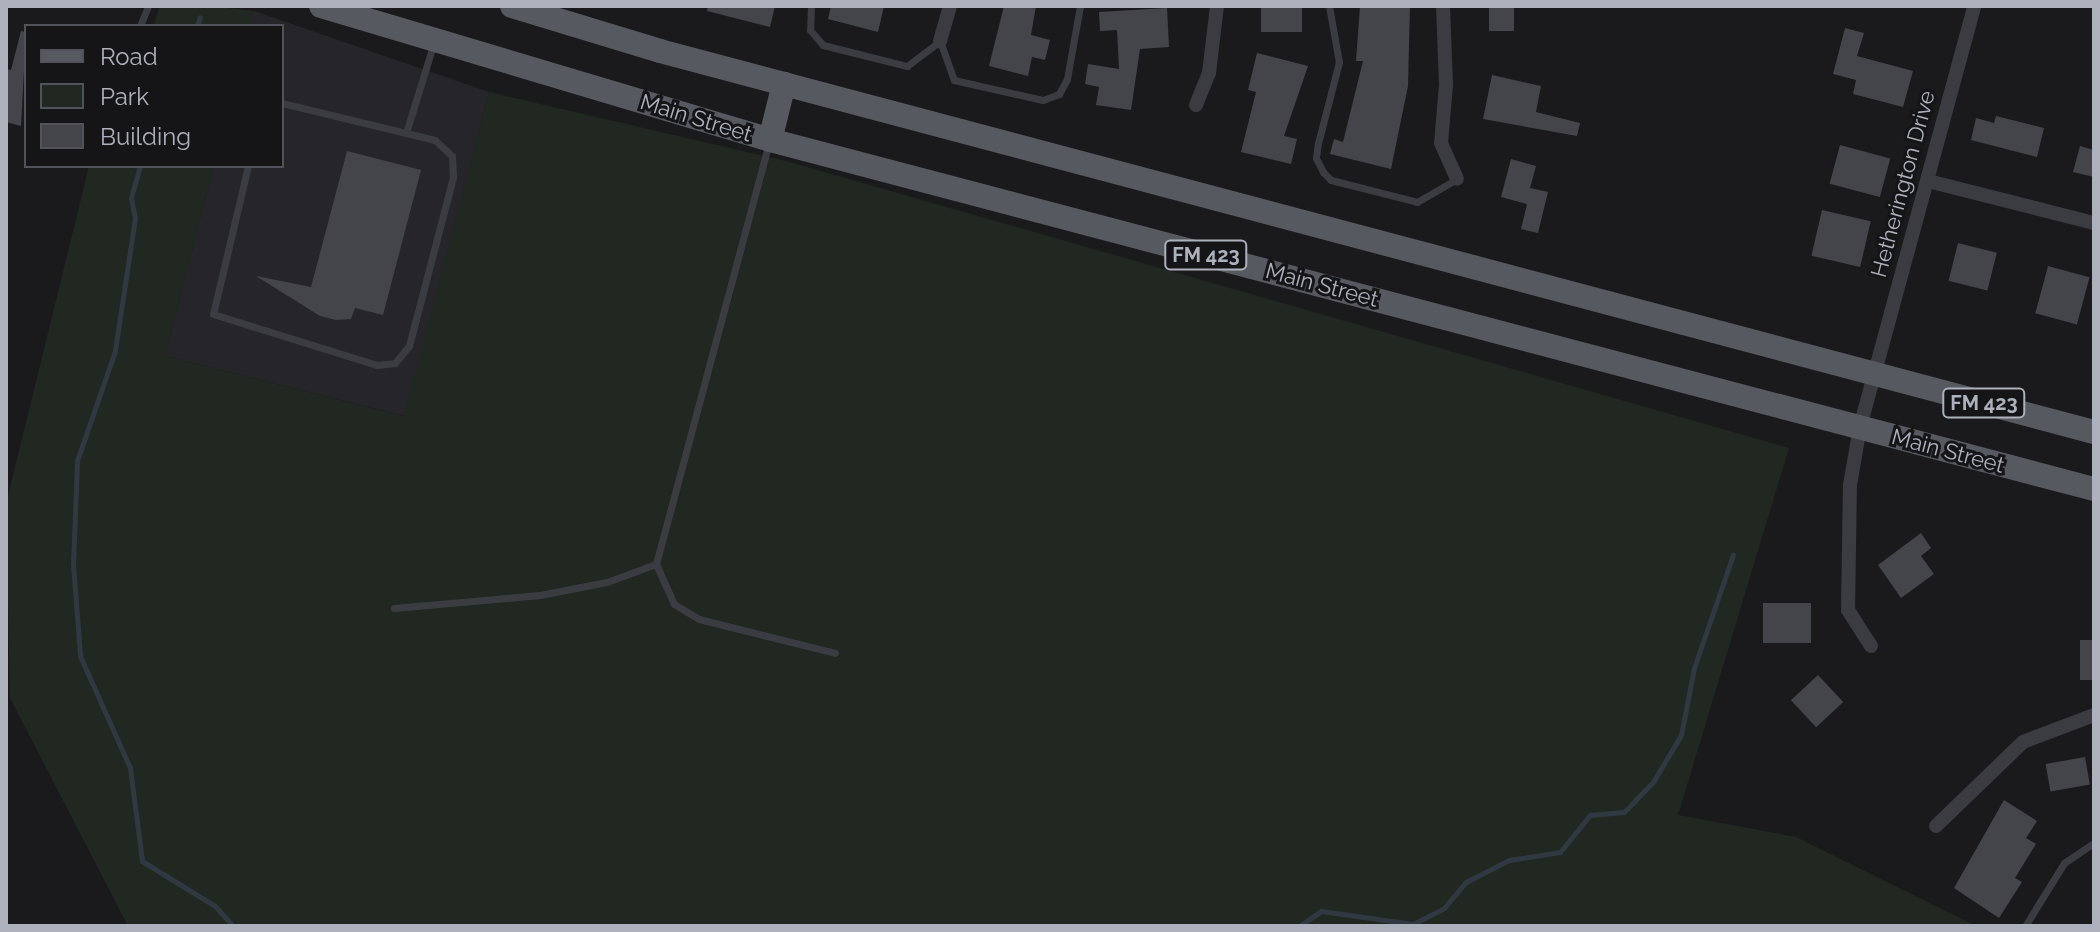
<!DOCTYPE html>
<style>
body{margin:0}
#map{position:relative;width:2100px;height:932px;overflow:hidden;background:#1a1a1d;font-family:Raleway,sans-serif}
div>[style]{position:absolute}
.built>*{inset:0;background:#26262a}
.green>*{inset:0;background:#202821}
.stream>*{height:5px;margin:-2.5px;padding:0 2.5px;transform-origin:2.5px;border-radius:2.5px;background:#303941}
.building>*{inset:0;background:#44454a;transform-origin:0 0}
.service>*{height:7px;margin:-3.5px;padding:0 3.5px;transform-origin:3.5px;border-radius:3.5px;background:#3b3c42}
.minor>*{height:14px;margin:-7px;padding:0 7px;transform-origin:7px;border-radius:7px;background:#3b3c42}
.primary>*{height:24px;margin:-12px;padding:0 12px;transform-origin:12px;border-radius:12px;background:#575961}
span{translate:-50% -50%;white-space:nowrap;text-align:center;line-height:1.15;-webkit-text-stroke:6px #151518;paint-order:stroke}
.shield-label span{padding:2px 6px;background:#151518;border:2px solid;border-radius:6px;-webkit-text-stroke-width:0}
.shield-label{font-size:20px;color:#adb1bc;font-weight:700}
.street-label{font-size:22px;color:#adb1bc}
.frame{position:absolute;inset:0;border:8px solid #adb1bc;pointer-events:none}
.legend{position:absolute;left:24px;top:24px;width:260px;height:144px;box-sizing:border-box;background:#151518;border:2px solid #52535a;margin:0;padding:10px 14px;list-style:none;font-size:24px;color:#adb1bc}
.legend li{display:flex;align-items:center;gap:16px;height:40px}
.legend b{width:40px;border:2px solid #52535a}
</style>
<div id="map">
<div class="built">
<div style="clip-path:polygon(254px 11px,489px 92px,405px 416px,165px 356px,214px 166px,282px 166px,282px 26px,250px 26px)"></div>
</div>
<div class="green">
<div style="clip-path:polygon(160px 6px,209px 6px,254px 11px,250px 26px,153px 26px)"></div>
<div style="clip-path:polygon(489px 92px,786px 161px,1789px 448px,1678px 815px,1796px 837px,1976px 926px,128px 926px,10px 698px,6px 504px,89px 166px,214px 166px,165px 356px,404px 416px)"></div>
</div>
<div class="stream">
<div style="left:197px;top:26px;width:9px;rotate:-72deg"></div>
<div style="left:140px;top:166px;width:33px;rotate:106deg"></div>
<div style="left:131px;top:198px;width:20px;rotate:79deg"></div>
<div style="left:135px;top:218px;width:134px;rotate:98.6deg"></div>
<div style="left:115px;top:351px;width:116px;rotate:109.1deg"></div>
<div style="left:77px;top:461px;width:103px;rotate:92.2deg"></div>
<div style="left:73px;top:564px;width:92px;rotate:85.6deg"></div>
<div style="left:80px;top:656px;width:123px;rotate:65.9deg"></div>
<div style="left:130px;top:768px;width:94px;rotate:82.6deg"></div>
<div style="left:142px;top:861px;width:86px;rotate:31.7deg"></div>
<div style="left:215px;top:906px;width:27px;rotate:48deg"></div>
<div style="left:1299px;top:926px;width:27px;rotate:-34deg"></div>
<div style="left:1321px;top:911px;width:93px;rotate:8deg"></div>
<div style="left:1413px;top:924px;width:35px;rotate:-27deg"></div>
<div style="left:1444px;top:908px;width:34px;rotate:-50deg"></div>
<div style="left:1466px;top:882px;width:48px;rotate:-27.1deg"></div>
<div style="left:1509px;top:860px;width:52px;rotate:-8.9deg"></div>
<div style="left:1560px;top:852px;width:48px;rotate:-51deg"></div>
<div style="left:1590px;top:815px;width:34px;rotate:-5deg"></div>
<div style="left:1624px;top:812px;width:42px;rotate:-46deg"></div>
<div style="left:1653px;top:782px;width:55px;rotate:-59.2deg"></div>
<div style="left:1681px;top:735px;width:68px;rotate:-79deg"></div>
<div style="left:1694px;top:668px;width:120px;rotate:-71deg"></div>
</div>
<div class="building">
<div style="clip-path:polygon(708px 6px,775px 6px,770px 27px,707px 11px)"></div>
<div style="clip-path:polygon(831px 6px,884px 6px,878px 32px,828px 19px)"></div>
<div style="clip-path:polygon(1004px 6px,1036px 6px,1031px 35px,1050px 40px,1045px 60px,1032px 57px,1028px 76px,989px 66px)"></div>
<div style="left:1261px;top:6px;width:41px;height:26px"></div>
<div style="clip-path:polygon(1360px 6px,1410px 6px,1408px 86px,1391px 169px,1330px 154px,1334px 139px,1343px 142px,1363px 61px,1356px 61px)"></div>
<div style="left:1489px;top:6px;width:25px;height:25px"></div>
<div style="clip-path:polygon(1167px 8px,1169px 47px,1140px 49px,1131px 110px,1096px 105px,1099px 87px,1085px 84px,1088px 64px,1119px 69px,1117px 30px,1100px 31px,1099px 12px)"></div>
<div style="clip-path:polygon(1845px 28px,1864px 33px,1857px 56px,1913px 71px,1903px 107px,1853px 94px,1856px 80px,1833px 74px)"></div>
<div style="clip-path:polygon(21px 31px,26px 32px,21px 126px,6px 122px,6px 69px,11px 70px)"></div>
<div style="clip-path:polygon(1257px 53px,1308px 66px,1284px 136px,1297px 139px,1291px 164px,1241px 152px,1256px 92px,1248px 90px)"></div>
<div style="clip-path:polygon(1492px 75px,1541px 86px,1536px 112px,1580px 123px,1577px 136px,1483px 119px)"></div>
<div style="clip-path:polygon(1996px 116px,2044px 128px,2037px 157px,1971px 140px,1976px 118px,1994px 123px)"></div>
<div style="left:1840px;top:145px;width:52px;height:40px;rotate:15deg"></div>
<div style="clip-path:polygon(2080px 146px,2094px 150px,2094px 177px,2073px 172px)"></div>
<div style="clip-path:polygon(347px 151px,421px 170px,383px 315px,355px 308px,351px 319px,336px 320px,320px 316px,256px 276px,311px 287px)"></div>
<div style="clip-path:polygon(1511px 159px,1536px 166px,1530px 188px,1548px 192px,1538px 233px,1521px 229px,1527px 204px,1501px 197px)"></div>
<div style="left:1822px;top:210px;width:50px;height:47px;rotate:13deg"></div>
<div style="left:1958px;top:243px;width:40px;height:39px;rotate:14deg"></div>
<div style="left:2048px;top:266px;width:43px;height:49px;rotate:15deg"></div>
<div style="clip-path:polygon(1921px 533px,1931px 548px,1921px 556px,1934px 574px,1901px 598px,1878px 565px)"></div>
<div style="left:1763px;top:603px;width:48px;height:40px"></div>
<div style="left:2094px;top:640px;width:40px;height:14px;rotate:90deg"></div>
<div style="left:1818px;top:675px;width:37px;height:37px;rotate:47deg"></div>
<div style="left:2085px;top:757px;width:28px;height:40px;rotate:80deg"></div>
<div style="clip-path:polygon(2004px 800px,2037px 821px,2026px 838px,2036px 844px,2015px 878px,2022px 882px,1999px 918px,1954px 888px)"></div>
</div>
<div class="service">
<div style="left:811px;top:6px;width:24px;rotate:92deg"></div>
<div style="left:810px;top:30px;width:20px;rotate:49deg"></div>
<div style="left:823px;top:45px;width:87px;rotate:14deg"></div>
<div style="left:907px;top:66px;width:41px;rotate:-37.1deg"></div>
<div style="left:940px;top:41px;width:41px;rotate:70.3deg"></div>
<div style="left:954px;top:80px;width:91px;rotate:12.7deg"></div>
<div style="left:1043px;top:100px;width:17px;rotate:-21deg"></div>
<div style="left:1059px;top:94px;width:17px;rotate:-62deg"></div>
<div style="left:1067px;top:79px;width:74px;rotate:-79.9deg"></div>
<div style="left:1329px;top:6px;width:57px;rotate:79.9deg"></div>
<div style="left:1339px;top:62px;width:84px;rotate:104.5deg"></div>
<div style="left:1318px;top:143px;width:15px;rotate:98deg"></div>
<div style="left:1316px;top:158px;width:16px;rotate:63deg"></div>
<div style="left:1323px;top:172px;width:11px;rotate:45deg"></div>
<div style="left:1331px;top:180px;width:89px;rotate:14.3deg"></div>
<div style="left:1417px;top:202px;width:46px;rotate:-29.9deg"></div>
<div style="left:140px;top:26px;width:22px;rotate:-68deg"></div>
<div style="left:406px;top:133px;width:95px;rotate:-72.9deg"></div>
<div style="left:248px;top:166px;width:152px;rotate:103.3deg"></div>
<div style="left:213px;top:314px;width:172px;rotate:17.3deg"></div>
<div style="left:377px;top:365px;width:18px;rotate:-6deg"></div>
<div style="left:395px;top:363px;width:22px;rotate:-51deg"></div>
<div style="left:409px;top:346px;width:175px;rotate:-75.4deg"></div>
<div style="left:453px;top:177px;width:21px;rotate:-93deg"></div>
<div style="left:452px;top:156px;width:23px;rotate:-137deg"></div>
<div style="left:435px;top:140px;width:157px;rotate:-166.4deg"></div>
<div style="left:656px;top:564px;width:44px;rotate:65.8deg"></div>
<div style="left:674px;top:604px;width:29px;rotate:31deg"></div>
<div style="left:699px;top:619px;width:140px;rotate:14deg"></div>
<div style="left:394px;top:608px;width:147px;rotate:-5.1deg"></div>
<div style="left:540px;top:595px;width:68px;rotate:-11deg"></div>
<div style="left:607px;top:582px;width:52px;rotate:-20.2deg"></div>
<div style="left:656px;top:564px;width:433px;rotate:-75deg"></div>
<div style="left:2025px;top:926px;width:74px;rotate:-58.2deg"></div>
<div style="left:2064px;top:863px;width:36px;rotate:-34deg"></div>
</div>
<div class="minor">
<div style="left:1443px;top:6px;width:79px;rotate:87.8deg"></div>
<div style="left:1446px;top:85px;width:58px;rotate:94.9deg"></div>
<div style="left:1441px;top:143px;width:39px;rotate:66deg"></div>
<div style="left:940px;top:41px;width:36px;rotate:-74deg"></div>
<div style="left:1196px;top:105px;width:35px;rotate:-68deg"></div>
<div style="left:1209px;top:73px;width:67px;rotate:-83.2deg"></div>
<div style="left:1928px;top:181px;width:171px;rotate:14.2deg"></div>
<div style="left:1871px;top:646px;width:43px;rotate:-122.6deg"></div>
<div style="left:1848px;top:610px;width:125px;rotate:-89.1deg"></div>
<div style="left:1850px;top:485px;width:59px;rotate:-80.2deg"></div>
<div style="left:1860px;top:427px;width:436px;rotate:-74.8deg"></div>
<div style="left:1936px;top:826px;width:121px;rotate:-44deg"></div>
<div style="left:2023px;top:742px;width:76px;rotate:-20.8deg"></div>
</div>
<div class="primary">
<div style="left:321px;top:6px;width:469px;rotate:16.6deg"></div>
<div style="left:770px;top:140px;width:1369px;rotate:14.77deg"></div>
<div style="left:512px;top:6px;width:155px;rotate:16.9deg"></div>
<div style="left:660px;top:51px;width:1484px;rotate:14.88deg"></div>
<div style="left:770px;top:140px;width:58px;rotate:-76deg"></div>
</div>
<div class="shield-label">
<span style="left:1206px;top:255px">FM 423</span>
<span style="left:1984px;top:403px">FM 423</span>
</div>
<div class="street-label">
<span style="left:696px;top:118px;rotate:17deg">Main Street</span>
<span style="left:1903px;top:184px;rotate:-75deg">Hetherington Drive</span>
<span style="left:1322px;top:285px;rotate:15deg">Main Street</span>
<span style="left:1948px;top:451px;rotate:15deg">Main Street</span>
</div>
<div class="frame"></div>
<ul class="legend">
<li><b style="height:10px;background:#575961"></b>Road</li>
<li><b style="height:22px;background:#202821"></b>Park</li>
<li><b style="height:22px;background:#44454a"></b>Building</li>
</ul>
</div>
